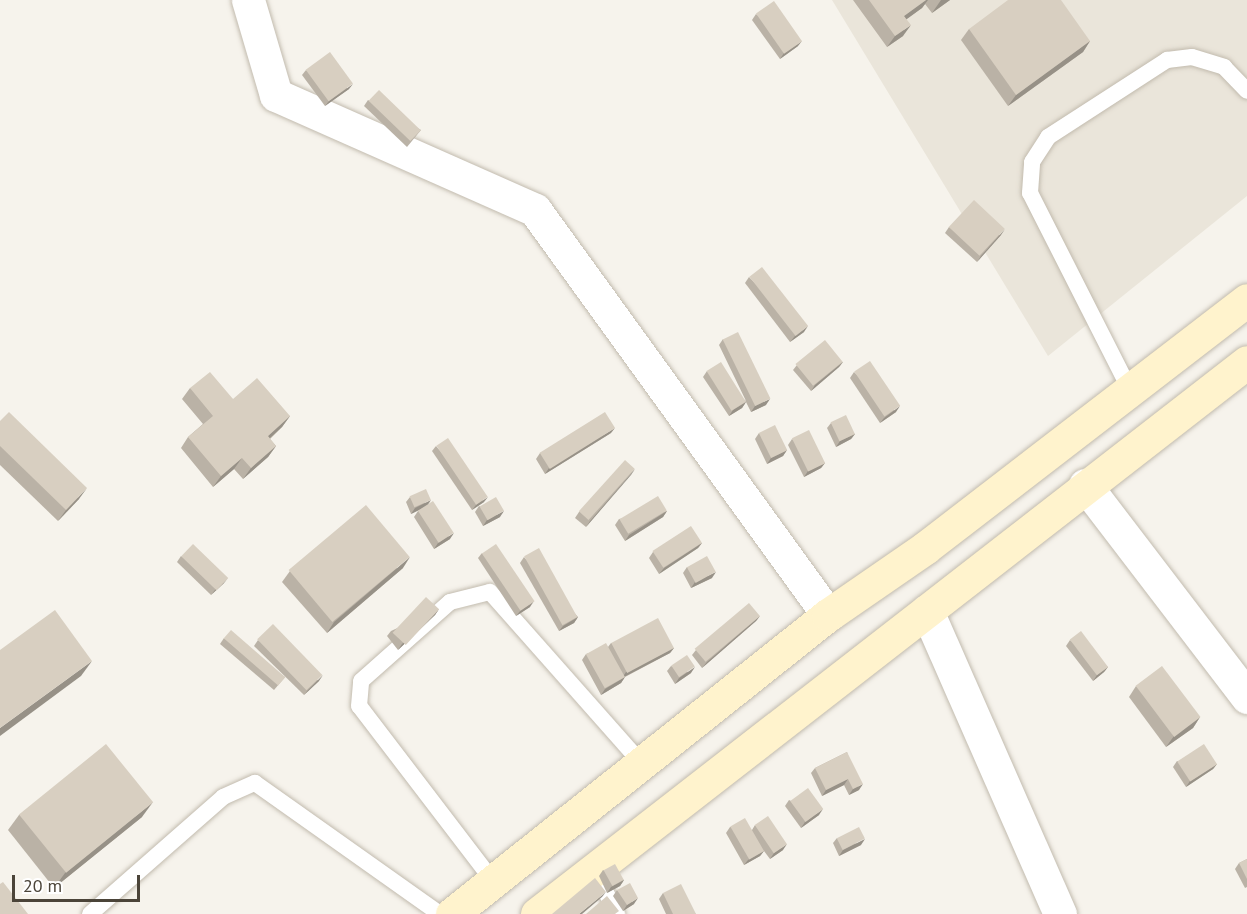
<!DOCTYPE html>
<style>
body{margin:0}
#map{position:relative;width:1247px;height:914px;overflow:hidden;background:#f6f3ec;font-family:"PT Sans",sans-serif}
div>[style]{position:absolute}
.residential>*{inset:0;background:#eae5da}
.roads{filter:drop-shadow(0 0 2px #c2bbae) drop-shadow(0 0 2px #c2bbae)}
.service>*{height:16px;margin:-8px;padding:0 8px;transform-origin:8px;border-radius:8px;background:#fff}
.minor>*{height:33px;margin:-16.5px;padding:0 16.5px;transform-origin:16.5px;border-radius:16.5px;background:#fff}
.secondary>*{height:33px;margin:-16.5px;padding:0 16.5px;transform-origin:16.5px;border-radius:16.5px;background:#fff3cd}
.wall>*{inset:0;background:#bab2a6}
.shaded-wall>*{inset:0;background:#979187}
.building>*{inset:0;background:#d8cfc1;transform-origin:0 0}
span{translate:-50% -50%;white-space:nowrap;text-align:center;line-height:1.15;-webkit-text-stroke:4.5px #fff;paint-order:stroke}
.scale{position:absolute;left:12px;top:875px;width:128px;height:27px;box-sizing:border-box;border:3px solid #4b4439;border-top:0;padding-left:8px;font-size:18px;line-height:21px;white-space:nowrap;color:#4b4439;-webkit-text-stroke:4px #fff;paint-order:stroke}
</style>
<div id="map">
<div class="residential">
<div style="clip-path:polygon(832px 0,1247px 0,1247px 196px,1048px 356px)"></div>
</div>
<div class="roads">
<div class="service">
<div style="left:1130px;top:390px;width:221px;rotate:-116.9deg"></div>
<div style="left:1030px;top:193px;width:31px;rotate:-86deg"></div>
<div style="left:1032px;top:162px;width:30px;rotate:-57deg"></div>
<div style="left:1048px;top:137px;width:142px;rotate:-32.9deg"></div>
<div style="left:1167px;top:60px;width:25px;rotate:-7deg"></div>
<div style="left:1192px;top:57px;width:34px;rotate:17deg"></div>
<div style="left:1224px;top:67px;width:33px;rotate:46deg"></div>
<div style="left:594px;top:869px;width:51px;rotate:62.9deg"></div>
<div style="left:493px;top:881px;width:220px;rotate:-127.4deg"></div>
<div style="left:359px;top:706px;width:25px;rotate:-85deg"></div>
<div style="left:361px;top:681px;width:119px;rotate:-41.6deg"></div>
<div style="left:450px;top:602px;width:41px;rotate:-14deg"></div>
<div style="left:490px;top:592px;width:232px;rotate:48.5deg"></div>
<div style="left:90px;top:914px;width:177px;rotate:-41.3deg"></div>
<div style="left:223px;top:797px;width:35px;rotate:-24deg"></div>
<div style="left:255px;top:783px;width:227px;rotate:35.3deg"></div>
</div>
<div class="minor">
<div style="left:248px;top:0;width:99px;rotate:73.6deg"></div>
<div style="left:276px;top:95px;width:283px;rotate:23.9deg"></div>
<div style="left:535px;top:210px;width:500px;rotate:54.1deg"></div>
<div style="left:1085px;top:485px;width:267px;rotate:52.6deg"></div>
<div style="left:927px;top:611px;width:331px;rotate:66.3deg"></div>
</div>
<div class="secondary">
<div style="left:452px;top:914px;width:480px;rotate:-38.5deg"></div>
<div style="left:828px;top:615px;width:118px;rotate:-34.6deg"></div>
<div style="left:925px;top:548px;width:406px;rotate:-37.6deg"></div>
<div style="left:537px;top:914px;width:899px;rotate:-37.86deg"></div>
</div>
</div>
<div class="wall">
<div style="clip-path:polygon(853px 0,950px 0,932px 13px,925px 4px,922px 8px,906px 19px,903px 36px,887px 47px)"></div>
<div style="clip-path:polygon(756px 14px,798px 46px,780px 59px,752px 20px)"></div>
<div style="clip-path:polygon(969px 29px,1090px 41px,1083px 52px,1008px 106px,961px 40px)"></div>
<div style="clip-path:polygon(306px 70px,349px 89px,325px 106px,302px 75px)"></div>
<div style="clip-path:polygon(368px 100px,421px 130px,407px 147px,364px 106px)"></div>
<div style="clip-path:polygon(949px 227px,1001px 235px,977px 262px,945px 233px)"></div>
<div style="clip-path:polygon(749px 277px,804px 332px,790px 342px,745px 283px)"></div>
<div style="clip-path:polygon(723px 339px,766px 405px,751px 412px,746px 402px,742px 408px,729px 416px,703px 377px,707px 371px,746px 401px,719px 345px)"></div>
<div style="clip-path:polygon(843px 362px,839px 367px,811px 391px,793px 370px,797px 365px)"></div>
<div style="clip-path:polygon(854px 372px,896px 412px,880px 423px,850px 378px)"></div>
<div style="clip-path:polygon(190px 388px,233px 399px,290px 416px,282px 427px,270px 439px,276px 446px,268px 457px,243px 479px,234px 469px,213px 487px,181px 448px,188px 437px,203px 424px,182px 399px)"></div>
<div style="clip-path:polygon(0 421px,79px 499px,58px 521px,0 465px)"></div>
<div style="clip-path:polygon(831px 423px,855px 434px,851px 439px,836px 447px,827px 428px)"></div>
<div style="clip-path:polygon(611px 433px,545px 474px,536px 459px,540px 453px)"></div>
<div style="clip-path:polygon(759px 433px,787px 450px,783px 456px,767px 464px,755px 439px)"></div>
<div style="clip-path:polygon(792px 439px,825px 463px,821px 468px,804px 477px,788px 445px)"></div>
<div style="clip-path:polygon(436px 446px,484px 502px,472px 510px,432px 451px)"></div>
<div style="clip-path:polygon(635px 469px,586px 527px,575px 518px,579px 512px)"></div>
<div style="clip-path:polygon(410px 497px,429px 504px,450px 539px,434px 549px,414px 517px,418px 511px,421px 509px,411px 514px,406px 502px)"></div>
<div style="clip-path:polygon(479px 506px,500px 517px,483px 526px,475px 512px)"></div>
<div style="clip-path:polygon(667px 511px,663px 517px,625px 541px,615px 525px,619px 519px)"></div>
<div style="clip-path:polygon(702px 543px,698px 548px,659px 574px,649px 558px,653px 552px)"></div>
<div style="clip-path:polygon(482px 553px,530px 607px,516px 616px,478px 558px)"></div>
<div style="clip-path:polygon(181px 556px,224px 583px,211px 595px,177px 562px)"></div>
<div style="clip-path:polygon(524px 557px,578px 617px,574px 623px,559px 631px,520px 563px)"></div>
<div style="clip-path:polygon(687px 567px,712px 578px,691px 588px,683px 573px)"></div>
<div style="clip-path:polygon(403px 568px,327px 633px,282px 582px,290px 571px)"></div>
<div style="clip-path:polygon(439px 609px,435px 615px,398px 650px,387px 636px,391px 631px)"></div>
<div style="clip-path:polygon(760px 616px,756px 621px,702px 668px,692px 655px,696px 650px)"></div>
<div style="clip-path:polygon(224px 638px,285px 677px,274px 690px,220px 644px)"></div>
<div style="clip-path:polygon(258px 640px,319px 681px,304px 695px,254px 646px)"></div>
<div style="clip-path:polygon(1070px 640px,1108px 667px,1104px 672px,1093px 681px,1066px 646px)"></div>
<div style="clip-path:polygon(611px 643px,674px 648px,670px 653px,625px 677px,621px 683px,601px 695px,582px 660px,586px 654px,608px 647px)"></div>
<div style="clip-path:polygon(671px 666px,691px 673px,675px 684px,667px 671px)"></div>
<div style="clip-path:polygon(1136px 686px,1200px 717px,1193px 728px,1166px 747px,1129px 697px)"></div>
<div style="clip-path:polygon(847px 752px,859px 790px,849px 795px,844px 785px,822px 796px,811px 773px,815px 768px)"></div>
<div style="clip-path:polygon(1177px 761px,1217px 764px,1213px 769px,1186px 787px,1173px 767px)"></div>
<div style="clip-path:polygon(789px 800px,819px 815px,801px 828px,785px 806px)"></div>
<div style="clip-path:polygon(19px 815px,142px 817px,54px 888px,8px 830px)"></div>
<div style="clip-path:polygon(755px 825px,783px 850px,770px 859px,764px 851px,760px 856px,744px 865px,726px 833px,730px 827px,752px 830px)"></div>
<div style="clip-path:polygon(837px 838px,861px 845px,839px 856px,833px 843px)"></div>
<div style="clip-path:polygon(1247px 859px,1247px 887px,1245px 888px,1235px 869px,1239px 863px)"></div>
<div style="clip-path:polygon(603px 870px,624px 880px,620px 886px,607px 893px,599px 876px)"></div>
<div style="clip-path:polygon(617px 890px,634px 904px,623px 911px,613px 896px)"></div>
<div style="clip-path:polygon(663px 893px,696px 914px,666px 914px,659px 899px)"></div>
</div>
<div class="shaded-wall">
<div style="clip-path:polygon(926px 0,928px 0,922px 8px,896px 27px,904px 16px)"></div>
<div style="clip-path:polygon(941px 0,950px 0,932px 13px)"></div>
<div style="clip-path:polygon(911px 25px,903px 36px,887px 47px,895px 36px)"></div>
<div style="clip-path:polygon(802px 41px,798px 46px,780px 59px,784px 53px)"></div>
<div style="clip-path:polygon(1090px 41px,1083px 52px,1008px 106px,1016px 95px)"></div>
<div style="clip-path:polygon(353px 84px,349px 89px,325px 106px,329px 101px)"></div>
<div style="clip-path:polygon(1005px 229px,1001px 235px,977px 262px,981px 256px)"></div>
<div style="clip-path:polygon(808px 326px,804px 332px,790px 342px,795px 336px)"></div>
<div style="clip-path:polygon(843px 362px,839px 367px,811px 391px,815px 385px)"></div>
<div style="clip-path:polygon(770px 399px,766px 405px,751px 412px,755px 406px)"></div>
<div style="clip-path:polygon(746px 402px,742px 408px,729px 416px,733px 410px)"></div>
<div style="clip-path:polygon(900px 406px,896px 412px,880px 423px,884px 418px)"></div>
<div style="clip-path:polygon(290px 416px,282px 427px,260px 447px,268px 436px)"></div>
<div style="clip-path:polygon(615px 428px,611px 433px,545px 474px,549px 468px)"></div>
<div style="clip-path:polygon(855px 434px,851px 439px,836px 447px,840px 441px)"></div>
<div style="clip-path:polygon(276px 446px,268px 457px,243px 479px,251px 468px)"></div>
<div style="clip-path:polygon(787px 450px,783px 456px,767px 464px,771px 458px)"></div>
<div style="clip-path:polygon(242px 458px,234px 469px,213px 487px,221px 476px)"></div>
<div style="clip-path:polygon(825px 463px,821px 468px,804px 477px,808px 471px)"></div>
<div style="clip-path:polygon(635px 469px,631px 475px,586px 527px,590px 521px)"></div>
<div style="clip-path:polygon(87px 488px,79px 499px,58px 521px,66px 510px)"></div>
<div style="clip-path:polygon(488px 497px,484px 502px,472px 510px,476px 505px)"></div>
<div style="clip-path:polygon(431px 500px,427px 506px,411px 514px,415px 508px)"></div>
<div style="clip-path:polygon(504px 511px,500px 517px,483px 526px,487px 520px)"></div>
<div style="clip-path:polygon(667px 511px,663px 517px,625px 541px,629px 535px)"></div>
<div style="clip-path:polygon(454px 533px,450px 539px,434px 549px,438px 543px)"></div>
<div style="clip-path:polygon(702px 543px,698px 548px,659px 574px,664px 568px)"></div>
<div style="clip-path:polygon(410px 557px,403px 568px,327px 633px,334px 622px)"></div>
<div style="clip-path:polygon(716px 572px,712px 578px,691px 588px,695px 582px)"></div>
<div style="clip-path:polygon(228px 578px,224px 583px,211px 595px,215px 590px)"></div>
<div style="clip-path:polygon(534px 601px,530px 607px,516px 616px,521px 610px)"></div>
<div style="clip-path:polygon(439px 609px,435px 615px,398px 650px,402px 644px)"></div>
<div style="clip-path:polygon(760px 616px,756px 621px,702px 668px,707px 662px)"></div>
<div style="clip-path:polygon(578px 617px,574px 623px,559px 631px,563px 626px)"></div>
<div style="clip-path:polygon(674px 648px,670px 653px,622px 678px,626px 672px)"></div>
<div style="clip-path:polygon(92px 661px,81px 676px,0 736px,0 728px)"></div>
<div style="clip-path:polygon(695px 667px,691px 673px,675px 684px,679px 678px)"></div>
<div style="clip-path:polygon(1108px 667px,1104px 672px,1093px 681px,1097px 675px)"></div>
<div style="clip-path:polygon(323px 675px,319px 681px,304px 695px,308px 690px)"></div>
<div style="clip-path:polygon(625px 677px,621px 683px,601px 695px,605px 689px)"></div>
<div style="clip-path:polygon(1200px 717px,1193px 728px,1166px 747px,1174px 736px)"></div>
<div style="clip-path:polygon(1217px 764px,1213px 769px,1186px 787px,1190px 781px)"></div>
<div style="clip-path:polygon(848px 779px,844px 785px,822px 796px,826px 790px)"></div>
<div style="clip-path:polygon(863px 784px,859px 790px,849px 795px,853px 789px)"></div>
<div style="clip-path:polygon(153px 802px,142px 817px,54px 888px,65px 873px)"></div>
<div style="clip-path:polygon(823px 809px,819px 815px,801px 828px,805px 822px)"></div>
<div style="clip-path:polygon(865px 839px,861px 845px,839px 856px,843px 850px)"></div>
<div style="clip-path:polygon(787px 844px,783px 850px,770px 859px,774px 853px)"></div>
<div style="clip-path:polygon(764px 851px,760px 856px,744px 865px,748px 860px)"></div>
<div style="clip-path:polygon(624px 880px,620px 886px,607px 893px,611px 887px)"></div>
<div style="clip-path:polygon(606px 892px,602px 897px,582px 914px,579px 914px)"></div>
<div style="clip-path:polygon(638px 898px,634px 904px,623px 911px,627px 905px)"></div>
</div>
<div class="building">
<div style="clip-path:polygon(869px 0,926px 0,904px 16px,911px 25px,895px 36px)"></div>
<div style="clip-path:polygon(1008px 0,1061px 0,1090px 41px,1016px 95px,969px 29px)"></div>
<div style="left:774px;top:1px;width:49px;height:22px;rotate:55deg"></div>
<div style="left:330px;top:52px;width:39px;height:30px;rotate:54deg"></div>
<div style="left:379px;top:90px;width:58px;height:15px;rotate:44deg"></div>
<div style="left:974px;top:200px;width:42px;height:37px;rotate:43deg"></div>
<div style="left:762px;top:267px;width:75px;height:16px;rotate:52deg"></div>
<div style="left:738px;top:332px;width:74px;height:17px;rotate:64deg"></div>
<div style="left:825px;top:340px;width:28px;height:38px;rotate:51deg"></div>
<div style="left:870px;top:361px;width:54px;height:19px;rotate:56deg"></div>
<div style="left:721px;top:362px;width:47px;height:17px;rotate:58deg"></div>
<div style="clip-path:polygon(210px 372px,233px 399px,257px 378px,290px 416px,268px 436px,276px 446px,251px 468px,242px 458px,221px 476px,188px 437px,213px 416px,190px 388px)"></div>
<div style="clip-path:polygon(9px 412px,87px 488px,66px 510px,0 446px,0 421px)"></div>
<div style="left:605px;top:412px;width:19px;height:77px;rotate:58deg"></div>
<div style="left:846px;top:415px;width:21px;height:17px;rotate:65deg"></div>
<div style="left:775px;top:425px;width:28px;height:18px;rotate:64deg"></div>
<div style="left:809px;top:430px;width:37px;height:19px;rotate:64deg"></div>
<div style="left:448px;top:438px;width:71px;height:14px;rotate:56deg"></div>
<div style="left:625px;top:460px;width:13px;height:69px;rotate:42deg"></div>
<div style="left:426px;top:489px;width:12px;height:18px;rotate:66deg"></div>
<div style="left:658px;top:496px;width:17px;height:45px;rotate:59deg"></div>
<div style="left:496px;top:497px;width:16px;height:19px;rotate:60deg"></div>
<div style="left:433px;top:501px;width:38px;height:18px;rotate:57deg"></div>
<div style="left:366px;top:505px;width:68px;height:101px;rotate:50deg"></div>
<div style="left:691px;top:526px;width:20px;height:46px;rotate:57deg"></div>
<div style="left:193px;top:544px;width:49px;height:17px;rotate:44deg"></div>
<div style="left:496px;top:544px;width:69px;height:17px;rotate:56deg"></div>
<div style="left:539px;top:548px;width:79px;height:17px;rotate:61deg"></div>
<div style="left:707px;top:556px;width:18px;height:23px;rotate:61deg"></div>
<div style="left:426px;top:597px;width:18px;height:49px;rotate:43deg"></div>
<div style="left:749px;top:603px;width:17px;height:71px;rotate:50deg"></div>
<div style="clip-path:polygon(55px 610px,92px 661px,0 728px,0 650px)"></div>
<div style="left:658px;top:618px;width:34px;height:53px;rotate:62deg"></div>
<div style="left:273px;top:624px;width:71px;height:22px;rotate:46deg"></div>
<div style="left:231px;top:630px;width:72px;height:11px;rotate:41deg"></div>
<div style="left:1081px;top:631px;width:45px;height:14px;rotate:53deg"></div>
<div style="left:606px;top:643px;width:39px;height:23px;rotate:61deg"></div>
<div style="left:687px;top:655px;width:14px;height:19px;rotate:56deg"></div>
<div style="left:1162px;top:666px;width:64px;height:33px;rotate:53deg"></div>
<div style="left:106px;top:744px;width:75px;height:112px;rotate:51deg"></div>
<div style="left:1204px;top:744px;width:24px;height:32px;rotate:57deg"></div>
<div style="clip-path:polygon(847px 752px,863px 784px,853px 789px,848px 779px,826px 790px,815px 768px)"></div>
<div style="left:808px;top:788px;width:26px;height:22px;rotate:54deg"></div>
<div style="left:768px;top:816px;width:34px;height:16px;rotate:56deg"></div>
<div style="left:745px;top:818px;width:38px;height:17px;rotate:60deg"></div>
<div style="left:859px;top:827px;width:13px;height:25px;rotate:63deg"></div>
<div style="clip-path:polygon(1247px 859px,1247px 879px,1239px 863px)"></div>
<div style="left:615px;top:864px;width:18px;height:13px;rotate:61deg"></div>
<div style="clip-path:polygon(595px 878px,606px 892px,579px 914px,552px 914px)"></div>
<div style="clip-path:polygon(3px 882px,28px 914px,0 914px,0 884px)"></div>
<div style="clip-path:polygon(630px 883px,638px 898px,627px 905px,617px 890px)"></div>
<div style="clip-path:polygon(681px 884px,696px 914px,673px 914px,663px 893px)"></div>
<div style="clip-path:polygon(607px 896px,619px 911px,615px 914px,586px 914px)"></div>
</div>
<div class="scale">20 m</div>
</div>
